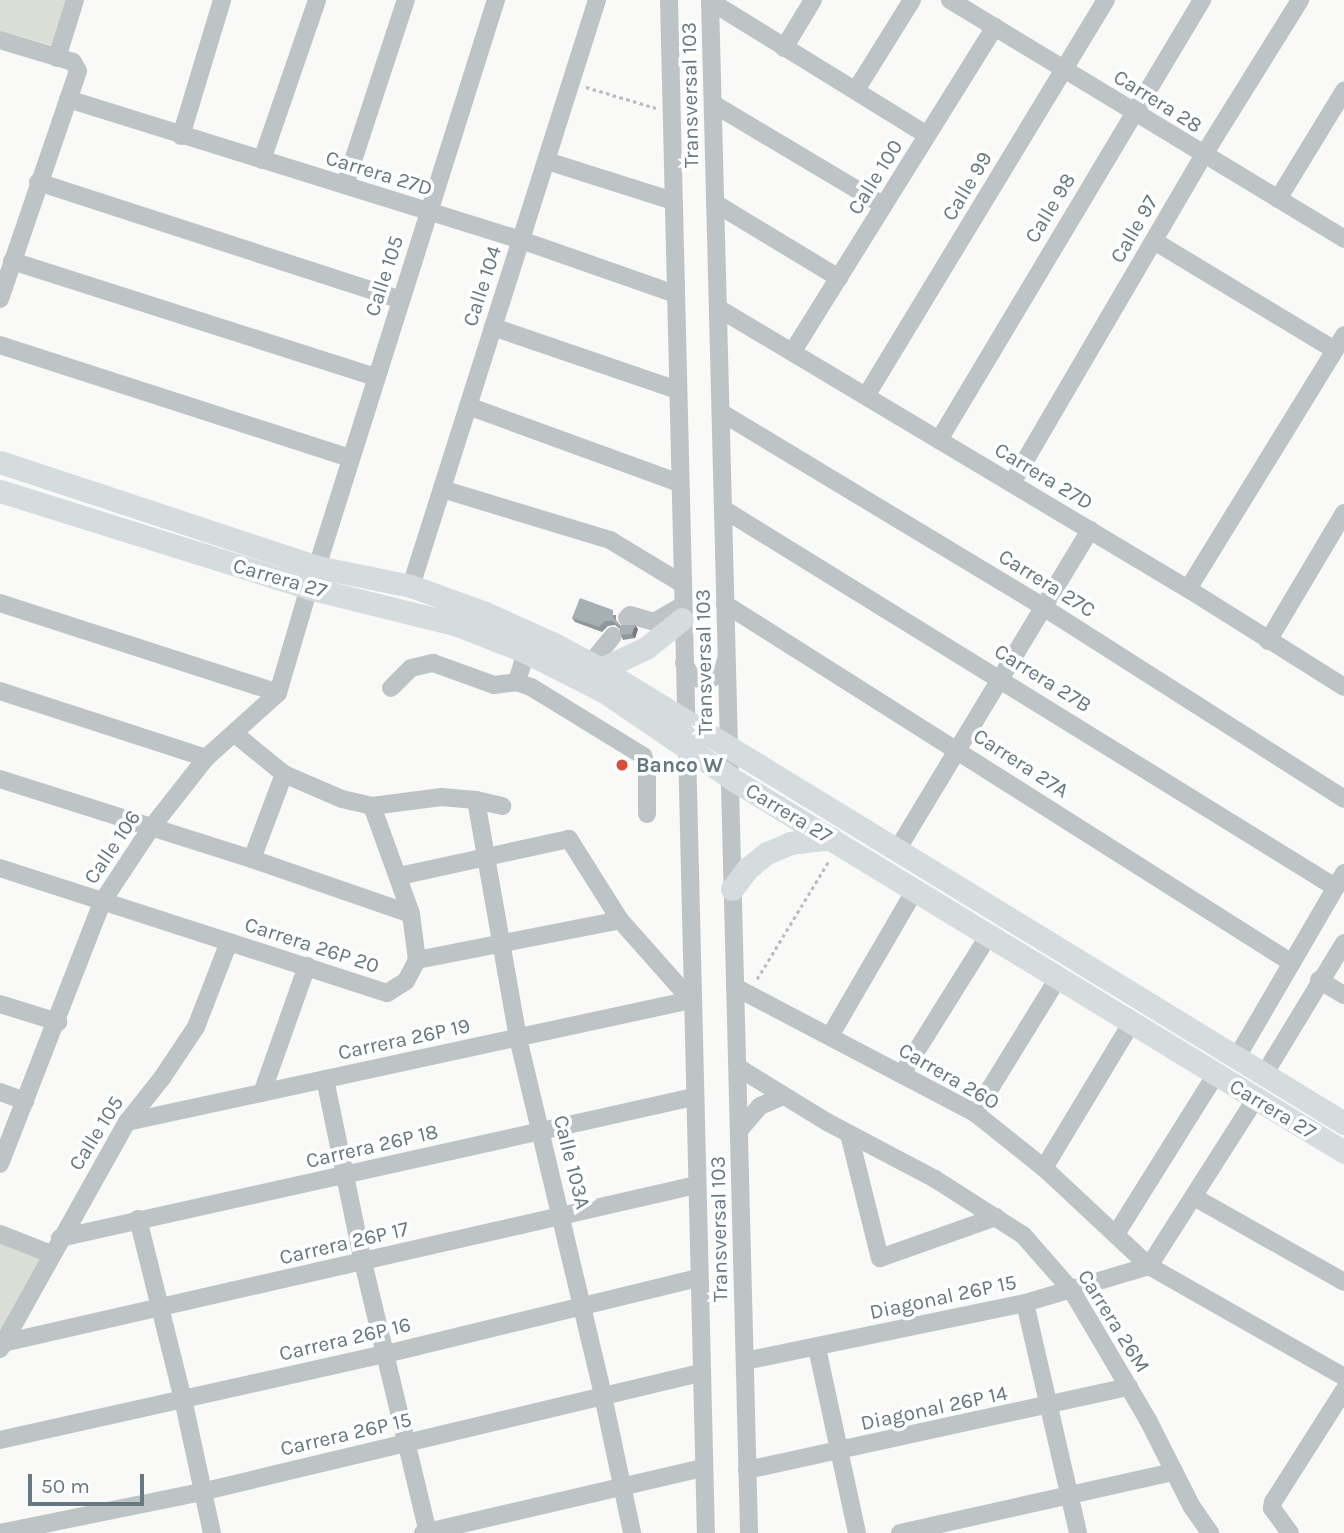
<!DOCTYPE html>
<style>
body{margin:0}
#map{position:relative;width:1344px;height:1533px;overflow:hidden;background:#f9f9f7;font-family:Karla,sans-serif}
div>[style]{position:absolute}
.green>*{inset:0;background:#daded7}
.path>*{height:2.5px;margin-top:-1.25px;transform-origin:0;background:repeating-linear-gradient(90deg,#b9bdbf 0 3.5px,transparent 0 7px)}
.minor>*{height:18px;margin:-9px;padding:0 9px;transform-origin:9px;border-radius:9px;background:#bec4c6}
.major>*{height:23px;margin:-11.5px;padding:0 11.5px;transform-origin:11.5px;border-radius:11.5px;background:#d6dbde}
.wall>*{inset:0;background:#8f979b}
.shaded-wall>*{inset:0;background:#747b7e}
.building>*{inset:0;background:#a6b0b4}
.dots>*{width:19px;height:19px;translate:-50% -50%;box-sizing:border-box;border:4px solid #fff;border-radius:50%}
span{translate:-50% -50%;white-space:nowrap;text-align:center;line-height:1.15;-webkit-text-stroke:7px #fff;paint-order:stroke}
.street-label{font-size:21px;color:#667880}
.poi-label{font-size:21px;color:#667880;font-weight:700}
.left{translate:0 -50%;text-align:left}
.scale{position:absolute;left:28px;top:1474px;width:116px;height:32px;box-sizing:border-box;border:4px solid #667880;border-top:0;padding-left:9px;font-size:21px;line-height:24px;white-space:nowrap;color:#667880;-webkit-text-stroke:5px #fff;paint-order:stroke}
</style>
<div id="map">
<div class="green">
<div style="clip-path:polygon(0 0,70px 0,57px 47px,0 31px)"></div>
<div style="clip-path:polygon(0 1240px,45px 1257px,0 1340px)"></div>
</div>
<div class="path">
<div style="left:586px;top:87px;width:73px;rotate:16.7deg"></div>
<div style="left:757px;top:979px;width:140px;rotate:-58.7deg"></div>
</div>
<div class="minor">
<div style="left:669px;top:0;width:1533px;rotate:88.62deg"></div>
<div style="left:710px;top:0;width:1533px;rotate:88.54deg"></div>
<div style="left:950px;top:0;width:461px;rotate:31.2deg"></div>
<div style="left:710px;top:1px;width:255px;rotate:31.7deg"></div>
<div style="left:0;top:40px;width:76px;rotate:16.8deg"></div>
<div style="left:73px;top:62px;width:10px;rotate:61deg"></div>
<div style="left:78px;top:71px;width:241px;rotate:108.9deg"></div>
<div style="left:784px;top:48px;width:56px;rotate:-58.9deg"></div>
<div style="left:57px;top:58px;width:61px;rotate:-72.8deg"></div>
<div style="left:856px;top:90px;width:106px;rotate:-58.1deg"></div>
<div style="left:68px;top:99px;width:474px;rotate:17.3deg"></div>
<div style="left:521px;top:240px;width:163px;rotate:19.3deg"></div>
<div style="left:715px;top:105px;width:196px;rotate:30.8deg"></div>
<div style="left:181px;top:136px;width:142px;rotate:-73.2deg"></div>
<div style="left:262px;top:160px;width:169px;rotate:-71deg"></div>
<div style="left:547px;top:161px;width:132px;rotate:17.6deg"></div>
<div style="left:38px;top:182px;width:382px;rotate:18deg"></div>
<div style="left:345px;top:185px;width:195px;rotate:-71.8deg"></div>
<div style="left:1278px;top:199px;width:127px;rotate:-58.6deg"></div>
<div style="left:715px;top:203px;width:145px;rotate:31.2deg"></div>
<div style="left:1154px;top:241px;width:211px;rotate:31.1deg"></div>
<div style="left:12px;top:261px;width:381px;rotate:17.7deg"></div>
<div style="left:718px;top:308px;width:548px;rotate:30.87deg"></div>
<div style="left:1188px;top:589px;width:184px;rotate:32.1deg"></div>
<div style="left:493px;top:327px;width:194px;rotate:18.9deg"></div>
<div style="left:0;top:345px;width:368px;rotate:17.9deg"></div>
<div style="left:793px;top:351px;width:382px;rotate:-58.1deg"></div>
<div style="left:866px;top:396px;width:463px;rotate:-58.8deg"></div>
<div style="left:468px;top:406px;width:225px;rotate:20deg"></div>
<div style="left:722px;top:413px;width:375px;rotate:31.1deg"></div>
<div style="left:1043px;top:607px;width:357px;rotate:32.5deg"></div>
<div style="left:939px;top:440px;width:513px;rotate:-59.13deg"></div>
<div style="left:1012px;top:483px;width:379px;rotate:-59.7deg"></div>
<div style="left:1203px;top:156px;width:184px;rotate:-58.1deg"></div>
<div style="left:442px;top:489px;width:176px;rotate:16.9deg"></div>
<div style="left:610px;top:540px;width:83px;rotate:31.2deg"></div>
<div style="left:725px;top:510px;width:717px;rotate:31.72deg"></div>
<div style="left:317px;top:567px;width:595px;rotate:-72.48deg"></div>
<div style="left:411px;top:586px;width:615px;rotate:-72.39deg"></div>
<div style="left:1188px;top:589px;width:298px;rotate:-58.4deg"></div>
<div style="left:0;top:603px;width:292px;rotate:17.9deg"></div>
<div style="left:725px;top:604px;width:671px;rotate:32.34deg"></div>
<div style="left:627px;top:618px;width:4px;rotate:-45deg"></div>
<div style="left:630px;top:615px;width:25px;rotate:16deg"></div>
<div style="left:654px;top:622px;width:32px;rotate:-30deg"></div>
<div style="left:1268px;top:641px;width:149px;rotate:-59.3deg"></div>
<div style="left:526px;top:652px;width:31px;rotate:107deg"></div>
<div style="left:517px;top:682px;width:15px;rotate:20deg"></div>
<div style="left:531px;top:687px;width:132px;rotate:31.6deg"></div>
<div style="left:643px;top:756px;width:12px;rotate:70deg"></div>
<div style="left:647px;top:767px;width:47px;rotate:90deg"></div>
<div style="left:591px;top:663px;width:35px;rotate:-51deg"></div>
<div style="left:684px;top:663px;width:15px;rotate:62deg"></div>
<div style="left:691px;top:676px;width:15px;rotate:20deg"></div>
<div style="left:705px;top:681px;width:19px;rotate:-25deg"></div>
<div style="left:722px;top:673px;width:14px;rotate:-73deg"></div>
<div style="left:391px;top:688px;width:28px;rotate:-45deg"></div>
<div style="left:411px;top:668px;width:23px;rotate:-13deg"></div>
<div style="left:433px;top:663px;width:65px;rotate:19.8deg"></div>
<div style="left:494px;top:685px;width:23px;rotate:-7deg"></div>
<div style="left:0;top:691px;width:217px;rotate:18deg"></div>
<div style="left:235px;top:734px;width:63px;rotate:39.2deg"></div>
<div style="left:284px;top:774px;width:63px;rotate:23.3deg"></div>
<div style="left:342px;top:799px;width:31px;rotate:13deg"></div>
<div style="left:372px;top:806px;width:70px;rotate:-7.4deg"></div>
<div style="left:441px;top:797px;width:35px;rotate:5deg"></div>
<div style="left:476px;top:800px;width:27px;rotate:13deg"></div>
<div style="left:0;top:779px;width:264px;rotate:17.6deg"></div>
<div style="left:252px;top:859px;width:168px;rotate:19.1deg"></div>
<div style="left:476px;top:800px;width:242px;rotate:80deg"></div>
<div style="left:518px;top:1038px;width:368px;rotate:76.6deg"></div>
<div style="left:603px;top:1396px;width:140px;rotate:78deg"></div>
<div style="left:372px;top:806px;width:115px;rotate:70.1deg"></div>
<div style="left:411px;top:914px;width:46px;rotate:82.6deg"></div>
<div style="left:897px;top:850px;width:374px;rotate:-58.9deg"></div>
<div style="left:252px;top:859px;width:91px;rotate:-69.4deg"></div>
<div style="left:0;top:868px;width:407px;rotate:17.9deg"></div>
<div style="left:387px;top:993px;width:22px;rotate:-32deg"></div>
<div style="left:406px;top:981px;width:24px;rotate:-62deg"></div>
<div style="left:417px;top:960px;width:207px;rotate:-11.1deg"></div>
<div style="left:1319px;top:980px;width:29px;rotate:31deg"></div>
<div style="left:735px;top:987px;width:271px;rotate:27.7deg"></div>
<div style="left:975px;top:1113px;width:88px;rotate:38.6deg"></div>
<div style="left:1044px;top:1168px;width:144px;rotate:43deg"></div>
<div style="left:1149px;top:1266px;width:224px;rotate:29.6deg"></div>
<div style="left:0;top:1004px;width:61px;rotate:17.2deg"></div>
<div style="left:830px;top:1036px;width:169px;rotate:-59.8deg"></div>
<div style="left:1237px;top:1057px;width:213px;rotate:-59.8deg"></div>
<div style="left:739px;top:1068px;width:103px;rotate:31.5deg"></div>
<div style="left:827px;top:1122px;width:122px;rotate:27.8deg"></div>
<div style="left:935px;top:1179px;width:104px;rotate:32.5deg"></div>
<div style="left:1023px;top:1235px;width:74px;rotate:48.8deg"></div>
<div style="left:1072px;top:1291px;width:150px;rotate:59.5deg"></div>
<div style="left:1148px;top:1420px;width:97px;rotate:63.2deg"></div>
<div style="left:1192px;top:1507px;width:32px;rotate:55deg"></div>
<div style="left:1265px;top:1073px;width:152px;rotate:-58.7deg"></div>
<div style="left:902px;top:1074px;width:164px;rotate:-58deg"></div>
<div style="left:325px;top:1079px;width:187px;rotate:78.3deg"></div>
<div style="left:363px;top:1262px;width:279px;rotate:76.5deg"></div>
<div style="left:0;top:1092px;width:27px;rotate:20deg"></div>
<div style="left:262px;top:1093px;width:135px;rotate:-70.5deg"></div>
<div style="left:975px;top:1113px;width:158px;rotate:-58.4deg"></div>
<div style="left:127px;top:1122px;width:577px;rotate:-12.21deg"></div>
<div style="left:691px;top:1000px;width:107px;rotate:-131.6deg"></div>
<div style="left:620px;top:920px;width:96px;rotate:-122.2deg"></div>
<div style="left:569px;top:839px;width:173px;rotate:167.7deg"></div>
<div style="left:741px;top:1128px;width:29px;rotate:-49deg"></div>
<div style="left:760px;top:1106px;width:25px;rotate:-23deg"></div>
<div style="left:849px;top:1134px;width:128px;rotate:76deg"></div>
<div style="left:880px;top:1258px;width:123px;rotate:-19.5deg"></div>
<div style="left:0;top:1164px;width:281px;rotate:-68.7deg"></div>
<div style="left:102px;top:902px;width:89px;rotate:-56.5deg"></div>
<div style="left:151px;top:828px;width:89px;rotate:-51.8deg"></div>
<div style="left:206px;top:758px;width:97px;rotate:-42.1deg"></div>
<div style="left:278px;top:693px;width:109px;rotate:-73.6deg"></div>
<div style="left:1044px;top:1168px;width:170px;rotate:-58.9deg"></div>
<div style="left:1194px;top:1197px;width:172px;rotate:29.5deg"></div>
<div style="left:138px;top:1219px;width:186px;rotate:76deg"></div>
<div style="left:183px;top:1399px;width:137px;rotate:77.8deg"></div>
<div style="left:0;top:1234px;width:55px;rotate:21.4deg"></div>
<div style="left:1116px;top:1234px;width:189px;rotate:-58deg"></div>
<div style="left:60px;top:1238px;width:649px;rotate:-12.54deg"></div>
<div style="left:1149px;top:1266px;width:199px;rotate:-57.5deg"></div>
<div style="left:1025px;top:1303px;width:236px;rotate:77deg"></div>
<div style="left:3px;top:1343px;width:711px;rotate:-12.84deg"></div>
<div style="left:817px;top:1348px;width:189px;rotate:77.8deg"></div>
<div style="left:0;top:1349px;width:260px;rotate:-60.8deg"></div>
<div style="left:127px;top:1122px;width:56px;rotate:-51.5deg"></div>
<div style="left:162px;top:1078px;width:61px;rotate:-56.3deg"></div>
<div style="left:196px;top:1027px;width:91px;rotate:-68.8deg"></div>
<div style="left:745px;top:1361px;width:286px;rotate:-11.7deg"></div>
<div style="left:1025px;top:1303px;width:129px;rotate:-16.6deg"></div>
<div style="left:0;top:1440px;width:395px;rotate:-12.6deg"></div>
<div style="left:386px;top:1354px;width:321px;rotate:-13.7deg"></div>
<div style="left:747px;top:1470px;width:391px;rotate:-12.3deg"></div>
<div style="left:0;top:1533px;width:205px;rotate:-11.5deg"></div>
<div style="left:201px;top:1492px;width:513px;rotate:-13.41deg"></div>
<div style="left:423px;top:1533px;width:287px;rotate:-13.1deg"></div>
<div style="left:900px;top:1533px;width:281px;rotate:-12.6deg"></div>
<div style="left:1290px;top:1533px;width:31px;rotate:-126deg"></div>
<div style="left:1272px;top:1508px;width:6px;rotate:-81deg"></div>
<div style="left:1273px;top:1502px;width:133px;rotate:-57.6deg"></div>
</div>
<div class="major">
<div style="left:0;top:462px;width:334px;rotate:18.3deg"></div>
<div style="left:317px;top:567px;width:96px;rotate:11.4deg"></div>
<div style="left:411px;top:586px;width:77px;rotate:19.9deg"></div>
<div style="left:483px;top:612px;width:76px;rotate:24.2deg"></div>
<div style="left:552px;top:643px;width:55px;rotate:28deg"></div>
<div style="left:601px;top:669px;width:871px;rotate:31.43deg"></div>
<div style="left:0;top:491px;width:324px;rotate:17.4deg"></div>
<div style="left:309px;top:588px;width:150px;rotate:13.9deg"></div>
<div style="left:455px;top:624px;width:76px;rotate:21.5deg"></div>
<div style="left:526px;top:652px;width:89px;rotate:26.9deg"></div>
<div style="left:605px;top:692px;width:160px;rotate:34.3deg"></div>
<div style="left:737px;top:782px;width:711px;rotate:31.36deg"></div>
<div style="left:601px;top:669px;width:50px;rotate:-25deg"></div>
<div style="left:646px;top:648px;width:46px;rotate:-38.9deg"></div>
<div style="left:732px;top:889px;width:25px;rotate:-53deg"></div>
<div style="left:747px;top:869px;width:26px;rotate:-39deg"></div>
<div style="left:767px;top:853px;width:25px;rotate:-23deg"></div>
<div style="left:790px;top:843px;width:41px;rotate:-7deg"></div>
</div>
<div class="wall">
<div style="clip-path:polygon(616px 615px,616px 620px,620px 625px,638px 629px,635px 638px,623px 640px,621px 635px,620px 629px,615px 625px,608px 626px,602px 632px,575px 622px,572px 618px)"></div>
</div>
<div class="shaded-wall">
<div style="clip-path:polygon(635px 625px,638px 629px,635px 638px,632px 634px)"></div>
</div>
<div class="building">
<div style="clip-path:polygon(580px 598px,613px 610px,613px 617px,620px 625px,635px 625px,632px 634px,621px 635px,620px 627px,613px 621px,605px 621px,599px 627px,572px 618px)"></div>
</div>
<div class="dots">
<div style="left:622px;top:765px;background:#d74e39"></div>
</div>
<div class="street-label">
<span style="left:690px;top:95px;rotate:-91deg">Transversal 103</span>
<span style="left:1158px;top:101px;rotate:32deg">Carrera 28</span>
<span style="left:379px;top:173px;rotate:17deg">Carrera 27D</span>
<span style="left:875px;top:177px;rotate:-58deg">Calle 100</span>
<span style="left:967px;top:186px;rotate:-59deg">Calle 99</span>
<span style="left:1050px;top:208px;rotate:-59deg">Calle 98</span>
<span style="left:1134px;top:229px;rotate:-60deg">Calle 97</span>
<span style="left:384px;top:276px;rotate:-72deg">Calle 105</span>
<span style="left:482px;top:286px;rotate:-72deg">Calle 104</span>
<span style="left:1044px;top:476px;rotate:31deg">Carrera 27D</span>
<span style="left:280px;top:578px;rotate:16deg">Carrera 27</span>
<span style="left:1047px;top:583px;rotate:32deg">Carrera 27C</span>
<span style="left:704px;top:662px;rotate:-91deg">Transversal 103</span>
<span style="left:1043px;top:678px;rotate:32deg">Carrera 27B</span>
<span style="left:1021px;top:763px;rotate:33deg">Carrera 27A</span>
<span style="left:789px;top:813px;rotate:31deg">Carrera 27</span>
<span style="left:112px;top:847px;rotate:-56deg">Calle 106</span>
<span style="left:312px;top:945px;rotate:18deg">Carrera 26P 20</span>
<span style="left:404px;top:1039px;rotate:-12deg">Carrera 26P 19</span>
<span style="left:949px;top:1076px;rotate:30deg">Carrera 26O</span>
<span style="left:1273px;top:1109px;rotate:31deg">Carrera 27</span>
<span style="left:96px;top:1133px;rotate:-58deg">Calle 105</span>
<span style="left:372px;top:1146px;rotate:-13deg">Carrera 26P 18</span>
<span style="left:572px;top:1162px;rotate:76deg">Calle 103A</span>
<span style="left:719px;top:1229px;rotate:-91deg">Transversal 103</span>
<span style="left:344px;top:1243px;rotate:-13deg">Carrera 26P 17</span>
<span style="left:943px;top:1297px;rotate:-12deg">Diagonal 26P 15</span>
<span style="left:1114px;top:1321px;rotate:58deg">Carrera 26M</span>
<span style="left:345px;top:1339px;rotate:-13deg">Carrera 26P 16</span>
<span style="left:934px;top:1408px;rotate:-12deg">Diagonal 26P 14</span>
<span style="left:346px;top:1434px;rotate:-13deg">Carrera 26P 15</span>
</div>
<div class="poi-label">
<span class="left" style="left:636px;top:765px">Banco W</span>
</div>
<div class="scale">50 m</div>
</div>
